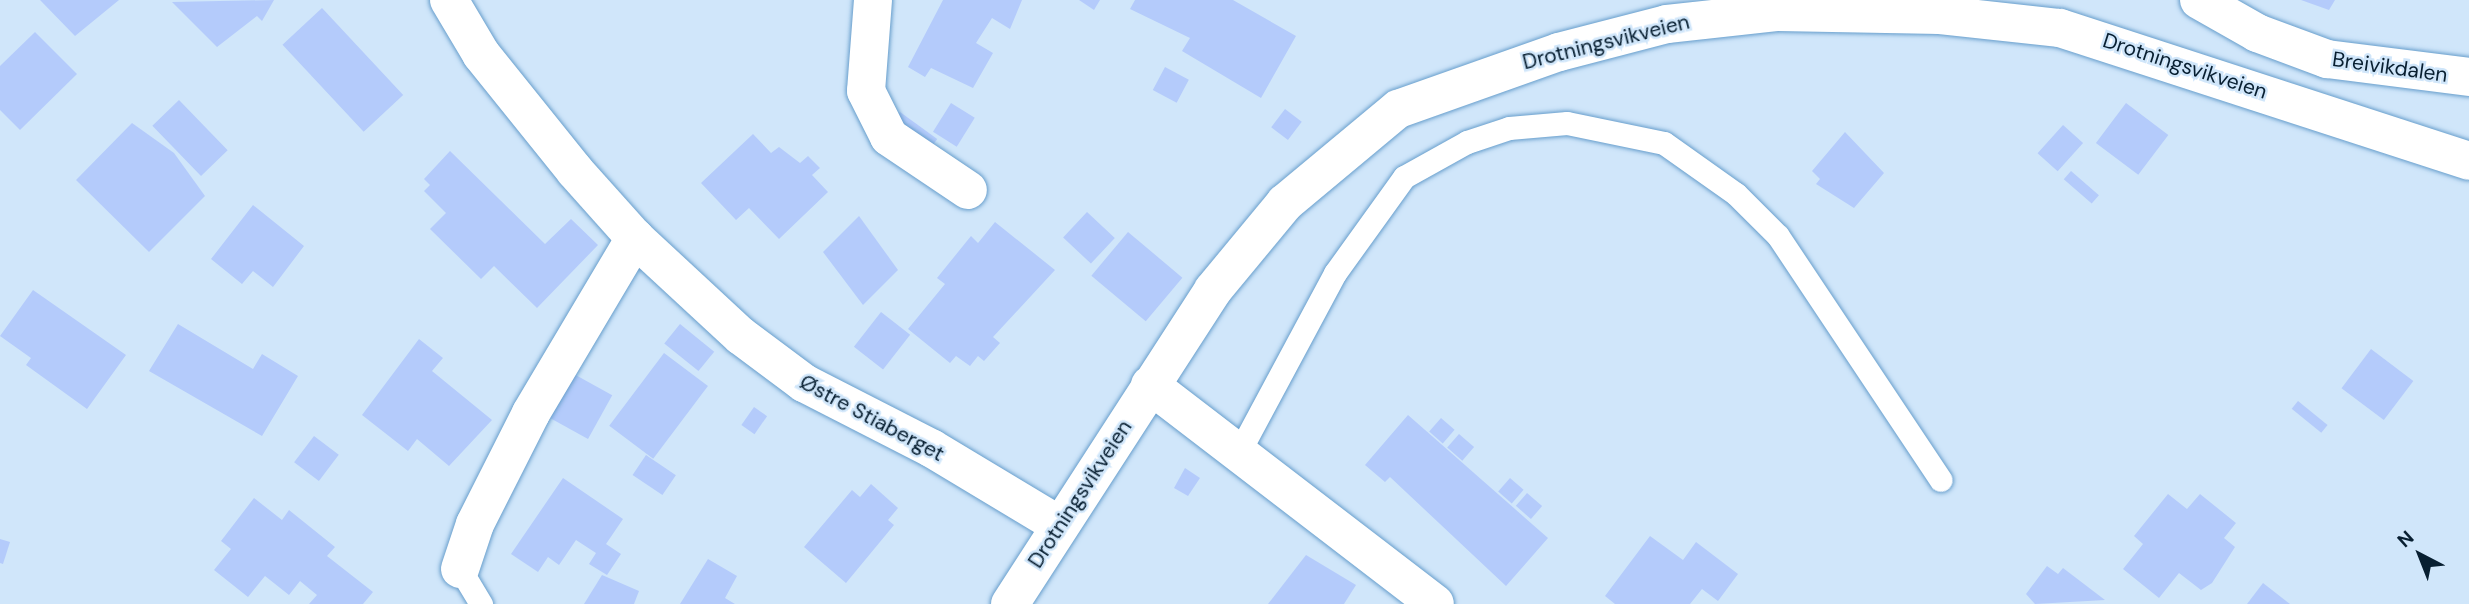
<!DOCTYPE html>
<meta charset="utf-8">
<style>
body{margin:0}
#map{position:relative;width:2469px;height:604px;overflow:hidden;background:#d0e6fa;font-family:"DM Sans",sans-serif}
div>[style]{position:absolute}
.building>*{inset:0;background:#b4cbfb;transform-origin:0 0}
.roads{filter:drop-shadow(0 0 2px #679ecc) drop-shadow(0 0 2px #679ecc)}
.lane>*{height:23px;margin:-11.5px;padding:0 11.5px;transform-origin:11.5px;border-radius:11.5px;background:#fff}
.street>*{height:38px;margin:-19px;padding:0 19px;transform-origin:19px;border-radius:19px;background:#fff}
.secondary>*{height:38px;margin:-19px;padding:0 19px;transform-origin:19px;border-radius:19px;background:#fff}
span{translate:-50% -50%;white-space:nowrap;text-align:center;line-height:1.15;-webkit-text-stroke:5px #d0e6fa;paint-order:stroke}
.street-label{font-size:21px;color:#081f31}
.north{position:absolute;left:2385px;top:520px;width:70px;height:70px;-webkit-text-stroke:5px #d0e6fa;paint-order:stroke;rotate:318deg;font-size:19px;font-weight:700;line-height:28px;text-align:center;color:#081f31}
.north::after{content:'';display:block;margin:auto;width:24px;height:32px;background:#081f31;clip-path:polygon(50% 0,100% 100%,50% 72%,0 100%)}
</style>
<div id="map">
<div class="building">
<div style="clip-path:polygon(40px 0,119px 0,75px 36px)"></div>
<div style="clip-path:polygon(274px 0,262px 21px,257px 16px,217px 47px,172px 2px)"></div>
<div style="clip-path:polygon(943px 0,1022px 0,1010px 29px,992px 18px,976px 43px,993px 53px,973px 88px,931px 68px,925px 77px,908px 67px)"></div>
<div style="clip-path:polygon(1079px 0,1100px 0,1094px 10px)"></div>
<div style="clip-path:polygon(1135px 0,1233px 0,1296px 36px,1261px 98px,1182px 51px,1190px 38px,1130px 9px)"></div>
<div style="clip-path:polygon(2301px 0,2335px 0,2329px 10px)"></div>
<div style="left:322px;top:8px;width:119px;height:54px;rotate:47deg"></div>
<div style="clip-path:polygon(35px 32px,77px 74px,20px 130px,0 110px,0 66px)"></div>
<div style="left:1165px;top:67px;width:27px;height:26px;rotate:28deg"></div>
<div style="left:179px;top:100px;width:70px;height:37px;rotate:46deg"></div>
<div style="left:951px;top:103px;width:28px;height:34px;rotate:32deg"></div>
<div style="left:2126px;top:103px;width:53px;height:50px;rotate:37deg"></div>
<div style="left:1285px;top:109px;width:21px;height:23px;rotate:37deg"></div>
<div style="left:900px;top:112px;width:46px;height:11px;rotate:36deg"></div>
<div style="clip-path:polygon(132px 123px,174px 153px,205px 196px,149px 252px,76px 180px)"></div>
<div style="left:2063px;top:125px;width:27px;height:38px;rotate:42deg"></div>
<div style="clip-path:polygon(1845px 132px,1884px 173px,1854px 208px,1816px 184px,1820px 179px,1812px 171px)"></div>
<div style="clip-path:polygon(753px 134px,771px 153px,779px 147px,800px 163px,808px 156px,820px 168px,812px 175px,828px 192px,779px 239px,749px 208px,736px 220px,701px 183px)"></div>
<div style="clip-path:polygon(450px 151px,545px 244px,571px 219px,598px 245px,537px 308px,494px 266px,481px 279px,430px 229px,446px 213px,424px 191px,430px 185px,424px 179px)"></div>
<div style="left:2071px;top:171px;width:37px;height:11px;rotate:41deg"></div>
<div style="clip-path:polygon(253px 205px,304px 246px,273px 287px,253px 271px,242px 284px,211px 259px)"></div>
<div style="left:1087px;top:212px;width:38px;height:35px;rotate:43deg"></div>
<div style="clip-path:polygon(859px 216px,898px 270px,863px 305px,823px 252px)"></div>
<div style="clip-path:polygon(995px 222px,1055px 270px,993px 337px,1000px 343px,984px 361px,978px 356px,970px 366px,956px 356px,950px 363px,908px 329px,945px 284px,937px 278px,971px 236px,978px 243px)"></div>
<div style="left:1128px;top:232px;width:71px;height:57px;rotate:40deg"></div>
<div style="clip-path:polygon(33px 290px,126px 355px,87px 409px,26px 365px,31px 358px,0 336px)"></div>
<div style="left:881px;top:312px;width:37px;height:44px;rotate:38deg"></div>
<div style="clip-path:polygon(178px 324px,253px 369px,262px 354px,298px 376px,262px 436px,149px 371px)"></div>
<div style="left:680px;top:324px;width:44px;height:25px;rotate:39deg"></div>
<div style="clip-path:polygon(419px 339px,443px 358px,432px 371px,492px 420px,449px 466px,417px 439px,408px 451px,362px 415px)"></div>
<div style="left:2371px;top:349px;width:53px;height:49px;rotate:37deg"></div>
<div style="left:664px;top:353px;width:55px;height:91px;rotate:37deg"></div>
<div style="left:572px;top:373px;width:46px;height:50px;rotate:29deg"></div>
<div style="left:2298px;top:401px;width:38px;height:10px;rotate:39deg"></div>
<div style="left:754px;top:407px;width:16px;height:22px;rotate:35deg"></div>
<div style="clip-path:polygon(1408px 415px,1548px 538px,1506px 586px,1390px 477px,1385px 482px,1365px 465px)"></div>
<div style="left:1441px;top:418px;width:18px;height:18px;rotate:41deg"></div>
<div style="left:1459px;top:434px;width:20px;height:18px;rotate:41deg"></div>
<div style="left:314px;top:436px;width:31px;height:33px;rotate:37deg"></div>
<div style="left:646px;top:455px;width:36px;height:24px;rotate:34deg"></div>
<div style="clip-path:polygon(1185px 468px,1200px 478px,1188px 496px,1174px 488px)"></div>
<div style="clip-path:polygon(563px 478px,623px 519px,606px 544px,621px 554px,607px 575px,589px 564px,596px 553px,576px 540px,559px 565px,548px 557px,538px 572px,511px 554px)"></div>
<div style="left:1510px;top:478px;width:18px;height:18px;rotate:41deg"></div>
<div style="clip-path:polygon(871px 484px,898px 508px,888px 520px,894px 525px,846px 583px,804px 547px,852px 490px,860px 497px)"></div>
<div style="left:1527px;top:493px;width:20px;height:17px;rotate:41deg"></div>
<div style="clip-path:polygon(2168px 494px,2187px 509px,2200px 494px,2236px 523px,2224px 538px,2235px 547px,2212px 583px,2201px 590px,2179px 573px,2159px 598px,2123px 569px,2143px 544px,2134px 536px)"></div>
<div style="clip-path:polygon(254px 498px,282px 520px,289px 510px,335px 547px,327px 556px,373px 592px,363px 604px,309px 604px,317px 595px,300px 581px,289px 595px,265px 576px,248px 597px,214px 570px,231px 549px,221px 541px)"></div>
<div style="clip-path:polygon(1650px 536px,1683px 560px,1696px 542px,1738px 574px,1718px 601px,1702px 589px,1690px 604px,1615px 604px,1605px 596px)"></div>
<div style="clip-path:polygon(0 539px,10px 542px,3px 564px,0 563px)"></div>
<div style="clip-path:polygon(1306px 555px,1356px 585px,1344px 604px,1268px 604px)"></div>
<div style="clip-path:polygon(708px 559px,737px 576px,725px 598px,735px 604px,680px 604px)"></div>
<div style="clip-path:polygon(2047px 566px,2058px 574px,2063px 568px,2105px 600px,2035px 604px,2026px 594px)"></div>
<div style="clip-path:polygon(602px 575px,639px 591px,634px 604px,584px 604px)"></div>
<div style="clip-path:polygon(2263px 583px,2290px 604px,2247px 604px)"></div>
</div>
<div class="roads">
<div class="lane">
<div style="left:1239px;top:452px;width:203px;rotate:-61.8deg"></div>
<div style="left:1335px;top:273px;width:118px;rotate:-54.3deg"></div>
<div style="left:1404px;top:177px;width:72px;rotate:-29.1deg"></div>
<div style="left:1467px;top:142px;width:44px;rotate:-18.4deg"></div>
<div style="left:1509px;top:128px;width:58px;rotate:-4.9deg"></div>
<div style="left:1567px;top:123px;width:99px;rotate:11.7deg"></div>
<div style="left:1664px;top:143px;width:88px;rotate:35.3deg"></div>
<div style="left:1736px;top:194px;width:59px;rotate:45deg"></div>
<div style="left:1778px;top:236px;width:293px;rotate:56.3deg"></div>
<div style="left:460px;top:569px;width:41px;rotate:59deg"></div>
</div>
<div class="street">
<div style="left:449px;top:0;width:63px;rotate:59.3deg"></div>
<div style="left:481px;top:54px;width:150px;rotate:51.2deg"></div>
<div style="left:575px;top:171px;width:90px;rotate:48.2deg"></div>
<div style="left:635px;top:238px;width:144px;rotate:42.8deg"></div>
<div style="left:741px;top:336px;width:79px;rotate:36.7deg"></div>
<div style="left:804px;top:383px;width:143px;rotate:27.1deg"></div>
<div style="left:931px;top:448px;width:149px;rotate:31deg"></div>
<div style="left:873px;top:0;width:91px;rotate:94.4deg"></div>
<div style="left:866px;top:91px;width:51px;rotate:63.4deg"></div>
<div style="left:889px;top:137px;width:95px;rotate:33.9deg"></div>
<div style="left:1150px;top:385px;width:359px;rotate:37.5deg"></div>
<div style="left:460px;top:569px;width:47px;rotate:-71.6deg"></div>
<div style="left:475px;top:524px;width:124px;rotate:-63.2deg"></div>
<div style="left:531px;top:413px;width:204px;rotate:-59.3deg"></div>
</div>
<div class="secondary">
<div style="left:2199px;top:0;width:67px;rotate:29.6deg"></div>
<div style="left:2257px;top:33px;width:75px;rotate:20.4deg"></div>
<div style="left:2327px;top:59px;width:143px;rotate:7.2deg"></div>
<div style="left:1010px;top:604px;width:374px;rotate:-57.1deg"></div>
<div style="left:1213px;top:290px;width:113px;rotate:-50.4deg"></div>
<div style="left:1285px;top:203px;width:147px;rotate:-39.8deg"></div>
<div style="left:1398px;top:109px;width:171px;rotate:-19.5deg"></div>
<div style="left:1559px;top:52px;width:112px;rotate:-14.5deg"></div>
<div style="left:1667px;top:24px;width:112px;rotate:-6.2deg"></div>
<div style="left:1778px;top:12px;width:162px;rotate:1.1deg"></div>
<div style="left:1940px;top:15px;width:121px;rotate:6.2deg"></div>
<div style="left:2060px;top:28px;width:430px;rotate:18deg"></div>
</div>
</div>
<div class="street-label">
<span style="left:1606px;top:42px;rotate:-14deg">Drotningsvikveien</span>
<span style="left:2185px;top:66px;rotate:18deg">Drotningsvikveien</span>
<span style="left:2390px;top:67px;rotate:8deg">Breivikdalen</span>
<span style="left:872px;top:418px;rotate:28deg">Østre Stiaberget</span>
<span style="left:1080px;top:494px;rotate:-57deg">Drotningsvikveien</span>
</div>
<div class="north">N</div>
</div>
